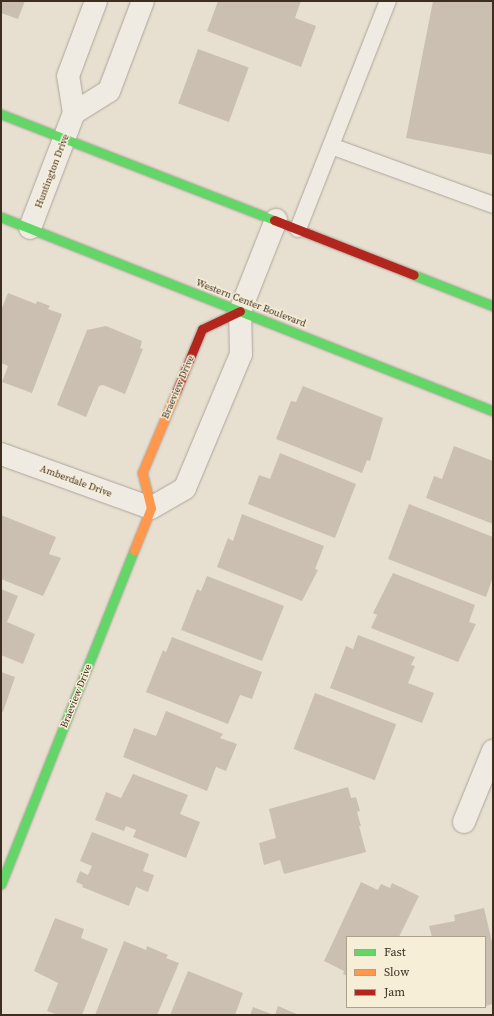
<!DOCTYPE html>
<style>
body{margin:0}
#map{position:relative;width:494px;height:1016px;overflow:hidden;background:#e7e0d1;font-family:"Source Serif 4",serif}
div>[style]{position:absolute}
.building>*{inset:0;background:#cbbfb2;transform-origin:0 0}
.roads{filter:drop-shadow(0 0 1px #ada599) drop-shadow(0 0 1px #ada599)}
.lane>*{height:16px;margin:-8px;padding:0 8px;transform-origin:8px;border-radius:8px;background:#efebe3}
.street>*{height:22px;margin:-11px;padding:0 11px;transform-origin:11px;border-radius:11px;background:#efebe3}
.fast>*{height:9px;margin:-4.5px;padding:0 4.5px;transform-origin:4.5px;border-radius:4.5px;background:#63d668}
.slow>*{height:9px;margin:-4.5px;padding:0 4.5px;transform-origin:4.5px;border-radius:4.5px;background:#ff974d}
.jam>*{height:9px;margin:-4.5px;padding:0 4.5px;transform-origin:4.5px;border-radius:4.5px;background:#b3261e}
span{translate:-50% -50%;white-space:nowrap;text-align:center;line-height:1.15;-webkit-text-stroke:3px #f7eed8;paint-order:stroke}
.street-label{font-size:10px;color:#3d2e20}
.frame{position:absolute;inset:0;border:2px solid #3d2e20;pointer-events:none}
.legend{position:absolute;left:346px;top:936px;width:140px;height:72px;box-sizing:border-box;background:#f7eed8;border:1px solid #ada18e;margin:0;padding:5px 7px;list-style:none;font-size:12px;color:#3d2e20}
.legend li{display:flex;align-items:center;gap:8px;height:20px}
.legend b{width:20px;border:1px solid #ada18e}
</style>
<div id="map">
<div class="building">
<div style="clip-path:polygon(1px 1px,25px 1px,18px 19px,1px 13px)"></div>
<div style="clip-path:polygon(218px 1px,301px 1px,295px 18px,316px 26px,301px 67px,207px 31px)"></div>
<div style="clip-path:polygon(433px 1px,493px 1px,493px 155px,406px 138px)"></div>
<div style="left:198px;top:49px;width:54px;height:58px;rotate:20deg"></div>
<div style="clip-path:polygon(8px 293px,36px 304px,37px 301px,50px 306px,48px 309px,62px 314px,32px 393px,2px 382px,8px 366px,1px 363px,1px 310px)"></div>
<div style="clip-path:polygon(106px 326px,142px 341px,140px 348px,143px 349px,125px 394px,103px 385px,99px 386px,86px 417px,57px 405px,87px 330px)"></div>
<div style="clip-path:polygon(303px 386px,383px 418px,370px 461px,367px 460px,362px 473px,276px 439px,291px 401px,296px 402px)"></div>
<div style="clip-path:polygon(454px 446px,493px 461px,493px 524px,426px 498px,434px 476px,442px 479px)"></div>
<div style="clip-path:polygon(280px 453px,356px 484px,335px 538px,248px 504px,259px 475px,270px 479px)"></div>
<div style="clip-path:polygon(409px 504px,493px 537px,493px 577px,486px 597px,388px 559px)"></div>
<div style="clip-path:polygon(242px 514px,324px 546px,315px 569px,318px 570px,302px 601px,217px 567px,228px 538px,233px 541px)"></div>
<div style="clip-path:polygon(1px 515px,56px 537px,49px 554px,61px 558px,43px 596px,1px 579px)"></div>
<div style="clip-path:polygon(393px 573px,475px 605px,469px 622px,476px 624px,458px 662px,371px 628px,377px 615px,373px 613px)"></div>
<div style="clip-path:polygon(207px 576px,284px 606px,262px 661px,181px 630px,197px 589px,201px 591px)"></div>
<div style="clip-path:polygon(1px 589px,18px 596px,7px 622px,35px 634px,23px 664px,1px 655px)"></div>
<div style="clip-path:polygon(358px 635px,415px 657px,411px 665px,415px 666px,408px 683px,434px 693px,422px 723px,330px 688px,346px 646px,353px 649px)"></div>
<div style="clip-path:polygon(172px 637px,262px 672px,252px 699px,240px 695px,228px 724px,146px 692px,163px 650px,166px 652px)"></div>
<div style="clip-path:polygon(1px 672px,15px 677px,3px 712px,1px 711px)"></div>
<div style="left:315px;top:693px;width:87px;height:60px;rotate:21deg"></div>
<div style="clip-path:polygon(166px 711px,223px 734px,220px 738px,237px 744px,226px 771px,216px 767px,207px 791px,123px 757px,134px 728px,156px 736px)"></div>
<div style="clip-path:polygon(133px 774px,188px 795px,180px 814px,200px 822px,186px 858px,133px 837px,136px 830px,126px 826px,124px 831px,95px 820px,106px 792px,121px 798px)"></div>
<div style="clip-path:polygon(348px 787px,351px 798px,356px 797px,360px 811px,357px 812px,361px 826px,359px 826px,366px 852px,284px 874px,280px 860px,264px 865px,259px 843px,276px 838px,269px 809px)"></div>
<div style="clip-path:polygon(92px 832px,149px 854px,143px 871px,154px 875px,148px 892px,136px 887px,129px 906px,82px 887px,83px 885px,76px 882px,80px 871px,88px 875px,92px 866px,80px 861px)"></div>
<div style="clip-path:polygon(361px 882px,378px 890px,381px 884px,390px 888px,392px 883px,419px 896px,399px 937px,347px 937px,347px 976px,343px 974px,344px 971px,324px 961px)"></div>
<div style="clip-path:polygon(484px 908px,493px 946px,493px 1004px,485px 1006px,485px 937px,432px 937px,429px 926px,455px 921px,454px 915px)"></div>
<div style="clip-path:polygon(55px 918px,84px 929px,81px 938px,108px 949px,82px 1015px,58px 1015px,47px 1011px,58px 983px,34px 971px)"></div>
<div style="clip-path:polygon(124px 941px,146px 950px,147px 946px,168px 955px,166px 958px,179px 963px,157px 1015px,95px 1015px)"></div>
<div style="clip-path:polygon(188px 971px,243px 993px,235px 1015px,170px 1015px)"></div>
<div style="clip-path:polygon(278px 1006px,299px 1015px,275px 1015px)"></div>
<div style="clip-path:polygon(253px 1007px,274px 1015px,250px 1015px)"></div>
</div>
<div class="roads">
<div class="lane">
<div style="left:331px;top:146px;width:172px;rotate:20deg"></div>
<div style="left:298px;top:229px;width:245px;rotate:-68.5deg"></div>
</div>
<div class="street">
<div style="left:74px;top:113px;width:41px;rotate:-32.2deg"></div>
<div style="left:109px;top:91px;width:96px;rotate:-69.3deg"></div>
<div style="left:30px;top:228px;width:123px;rotate:-69.1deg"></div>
<div style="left:74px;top:113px;width:37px;rotate:-99deg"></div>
<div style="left:68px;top:76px;width:80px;rotate:-69.5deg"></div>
<div style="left:1px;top:454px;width:159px;rotate:19.8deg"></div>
<div style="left:151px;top:508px;width:39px;rotate:-30deg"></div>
<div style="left:185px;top:488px;width:145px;rotate:-67.3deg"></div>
<div style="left:241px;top:354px;width:43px;rotate:-91.3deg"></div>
<div style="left:240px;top:311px;width:98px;rotate:-68.4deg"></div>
<div style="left:464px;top:822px;width:77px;rotate:-67.8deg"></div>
</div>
<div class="fast">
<div style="left:1px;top:114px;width:293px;rotate:21.2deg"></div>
<div style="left:1px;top:217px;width:529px;rotate:21.52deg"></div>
<div style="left:414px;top:275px;width:85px;rotate:21.4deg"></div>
<div style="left:1px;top:884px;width:360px;rotate:-68.3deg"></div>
</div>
<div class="slow">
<div style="left:134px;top:550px;width:45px;rotate:-68deg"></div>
<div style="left:151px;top:508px;width:36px;rotate:-104deg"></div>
<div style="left:142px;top:473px;width:88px;rotate:-67.2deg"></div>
</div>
<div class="jam">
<div style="left:274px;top:220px;width:150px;rotate:21.4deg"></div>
<div style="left:176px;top:392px;width:68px;rotate:-67.6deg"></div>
<div style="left:202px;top:329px;width:42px;rotate:-25.3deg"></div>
</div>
</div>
<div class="street-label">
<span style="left:52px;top:171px;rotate:-69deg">Huntington Drive</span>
<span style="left:251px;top:303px;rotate:21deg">Western Center Boulevard</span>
<span style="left:178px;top:387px;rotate:-67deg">Braeview Drive</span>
<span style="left:76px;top:481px;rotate:20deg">Amberdale Drive</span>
<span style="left:76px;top:696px;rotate:-68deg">Braeview Drive</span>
</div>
<div class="frame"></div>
<ul class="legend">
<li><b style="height:5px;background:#63d668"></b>Fast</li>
<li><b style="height:5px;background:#ff974d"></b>Slow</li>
<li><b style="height:5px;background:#b3261e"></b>Jam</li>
</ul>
</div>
